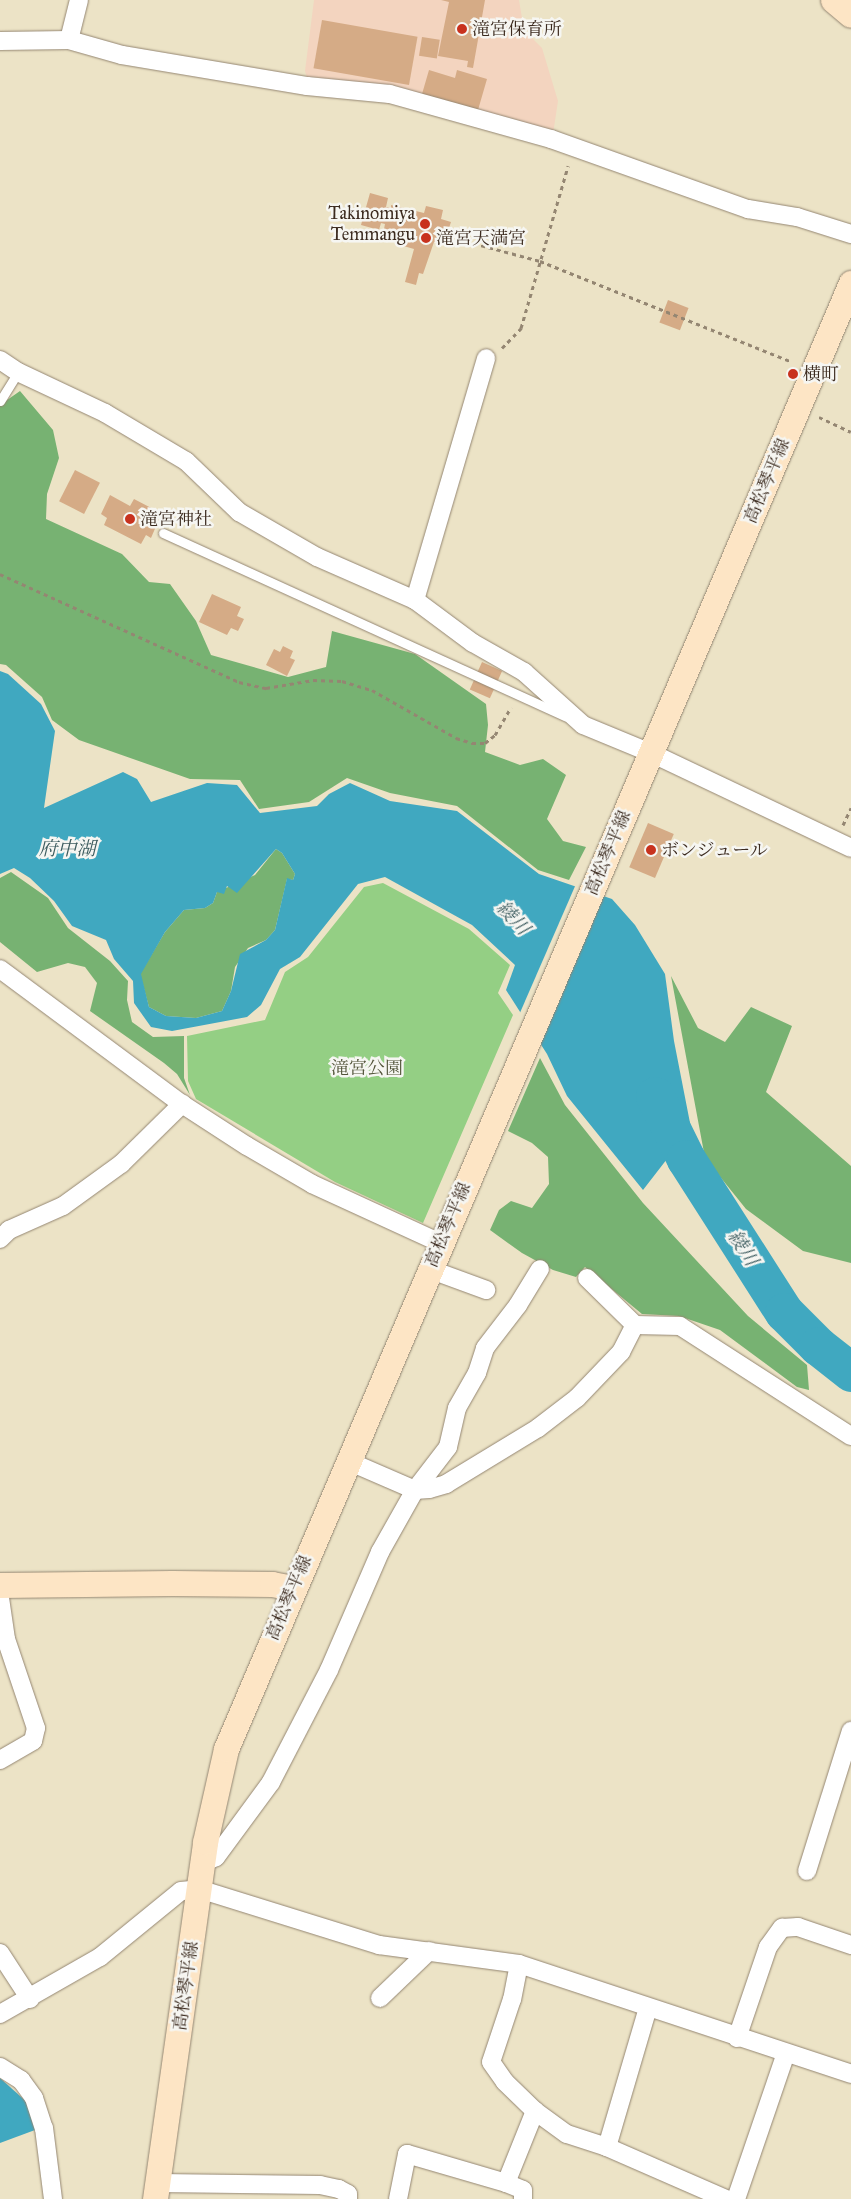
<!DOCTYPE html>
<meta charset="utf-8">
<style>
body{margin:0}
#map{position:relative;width:851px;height:2199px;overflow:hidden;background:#ece3c6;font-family:"IM FELL Great Primer","Noto Serif JP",serif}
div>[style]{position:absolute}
.built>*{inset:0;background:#f3d4bf}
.green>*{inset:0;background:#94cf84}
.forest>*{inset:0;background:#77b272}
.water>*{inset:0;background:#40a8c0}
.pier>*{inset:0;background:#ece3c6}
.river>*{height:39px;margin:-19.5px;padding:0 19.5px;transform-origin:19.5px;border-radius:19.5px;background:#40a8c0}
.building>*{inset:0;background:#d5ab86;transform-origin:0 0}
.path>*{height:3px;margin-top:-1.5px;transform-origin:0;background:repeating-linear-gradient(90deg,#948672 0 4px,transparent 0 8px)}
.roads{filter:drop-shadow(0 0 1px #948672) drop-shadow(0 0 1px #948672)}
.lane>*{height:9px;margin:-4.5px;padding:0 4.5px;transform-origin:4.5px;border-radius:4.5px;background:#fff}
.street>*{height:18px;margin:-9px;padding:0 9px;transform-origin:9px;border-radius:9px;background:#fff}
.secondary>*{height:25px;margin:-12.5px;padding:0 12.5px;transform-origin:12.5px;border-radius:12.5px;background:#fde5c5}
.dots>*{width:14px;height:14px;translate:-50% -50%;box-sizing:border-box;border:2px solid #f6f6f2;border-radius:50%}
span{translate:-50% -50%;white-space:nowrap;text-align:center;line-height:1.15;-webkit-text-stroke:5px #f6f6f2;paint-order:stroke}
.poi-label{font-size:18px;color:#3b2a1e}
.left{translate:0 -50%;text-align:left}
.right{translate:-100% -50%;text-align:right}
.street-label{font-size:18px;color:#3b2a1e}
.park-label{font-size:18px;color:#515338}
.water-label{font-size:19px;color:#3d5c5f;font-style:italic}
</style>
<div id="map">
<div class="built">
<div style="clip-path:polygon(314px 0,519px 0,524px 30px,542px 48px,558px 101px,553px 134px,307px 78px,305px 71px)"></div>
</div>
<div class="green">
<div style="clip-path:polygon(383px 883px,469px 929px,510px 965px,498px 993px,513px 1015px,423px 1223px,335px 1182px,196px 1099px,188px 1081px,187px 1036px,265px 1020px,285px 972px,308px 957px,364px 887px)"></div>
</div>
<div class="forest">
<div style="clip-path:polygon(20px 391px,53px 430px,59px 458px,47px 494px,46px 519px,122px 554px,149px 582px,170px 584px,196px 621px,211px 655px,288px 677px,326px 667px,332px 631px,415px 654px,486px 704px,488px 725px,485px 752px,520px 765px,543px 759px,566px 775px,547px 819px,563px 841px,586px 847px,569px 880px,538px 870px,457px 806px,390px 793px,347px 778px,309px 802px,259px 809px,240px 780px,190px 779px,79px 740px,52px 720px,42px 697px,6px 665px,0 664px,0 405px)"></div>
<div style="clip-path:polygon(276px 849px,282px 853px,295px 874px,293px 880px,287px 879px,275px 930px,266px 940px,248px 948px,235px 967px,231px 991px,222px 1011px,196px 1018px,166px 1016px,149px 1007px,140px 974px,165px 932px,184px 910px,205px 908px,213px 903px,217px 892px,255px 875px)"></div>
<div style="clip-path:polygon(11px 872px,48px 898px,68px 928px,110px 961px,128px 981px,127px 1000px,132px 1022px,153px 1037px,184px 1036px,184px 1078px,190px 1095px,177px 1074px,164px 1063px,90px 1011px,97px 983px,85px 967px,68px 963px,37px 972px,0 942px,0 878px)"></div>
<div style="clip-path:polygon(671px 976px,698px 1028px,725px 1042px,751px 1007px,792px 1026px,766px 1092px,851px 1166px,851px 1263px,803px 1251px,746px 1209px,705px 1158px)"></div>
<div style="clip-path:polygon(540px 1058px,565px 1105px,643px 1203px,748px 1316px,807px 1365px,809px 1390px,797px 1387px,720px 1330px,679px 1316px,642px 1314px,585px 1267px,576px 1277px,553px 1270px,522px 1253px,490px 1230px,499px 1210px,511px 1201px,532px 1208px,549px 1184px,548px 1157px,532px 1143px,508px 1131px)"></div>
</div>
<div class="water">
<div style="clip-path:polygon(evenodd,0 671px,8px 674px,41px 704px,55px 731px,44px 808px,123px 772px,137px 779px,151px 802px,207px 783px,237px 785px,260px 813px,317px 806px,329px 794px,350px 783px,390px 801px,457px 811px,539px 874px,612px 899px,635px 925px,665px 974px,674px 1041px,691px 1128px,643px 1190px,567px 1096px,547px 1054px,506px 990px,515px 965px,472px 925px,385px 877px,358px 884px,300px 957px,280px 969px,261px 1005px,247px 1017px,172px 1031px,151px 1027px,134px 1003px,133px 981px,114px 959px,106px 940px,72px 926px,54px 901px,30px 878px,14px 868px,0 874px,0 671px,276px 849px,282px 853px,295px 874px,293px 880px,287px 878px,275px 930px,266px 940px,240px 954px,231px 991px,222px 1011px,196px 1018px,166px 1016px,149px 1007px,141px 974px,165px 932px,184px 910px,205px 908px,213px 903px,217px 892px,224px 894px,227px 886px,237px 893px,276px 849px)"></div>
<div style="clip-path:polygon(0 2078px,29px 2104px,37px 2124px,35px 2130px,0 2143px)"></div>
</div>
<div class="pier">
<div style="clip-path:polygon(576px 884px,603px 893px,538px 1044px,519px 1015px)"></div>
</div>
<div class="river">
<div style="left:655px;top:1096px;width:70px;rotate:63.8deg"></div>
<div style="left:686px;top:1159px;width:182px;rotate:57.4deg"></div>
<div style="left:784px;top:1312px;width:48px;rotate:45deg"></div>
<div style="left:818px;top:1346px;width:42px;rotate:38.2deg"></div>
</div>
<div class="building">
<div style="clip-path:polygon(441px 0,485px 0,473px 68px,467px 67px,468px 61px,438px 56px,449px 2px)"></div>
<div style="left:322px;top:20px;width:97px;height:49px;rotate:10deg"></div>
<div style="left:422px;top:37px;width:18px;height:19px;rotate:9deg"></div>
<div style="clip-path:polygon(429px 70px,455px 78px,457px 70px,487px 79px,478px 110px,422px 94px)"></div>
<div style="clip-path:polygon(370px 193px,388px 198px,386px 207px,391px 208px,391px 205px,424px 213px,426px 206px,443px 210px,441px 219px,451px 222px,449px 228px,453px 228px,448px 245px,434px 242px,423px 274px,419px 273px,416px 285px,405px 282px,414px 249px,400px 245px,403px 234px,384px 229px,385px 224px,381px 223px,379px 230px,361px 225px)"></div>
<div style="left:668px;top:300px;width:22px;height:24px;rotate:21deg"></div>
<div style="left:75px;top:470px;width:28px;height:35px;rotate:27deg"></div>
<div style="clip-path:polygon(110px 495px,130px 506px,134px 499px,157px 511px,152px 521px,157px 524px,151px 538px,146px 535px,141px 544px,104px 525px,107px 518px,101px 514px)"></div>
<div style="clip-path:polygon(212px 594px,241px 607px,237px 616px,244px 619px,238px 631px,231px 628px,227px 635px,199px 622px)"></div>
<div style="clip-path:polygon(283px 646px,293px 651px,290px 658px,295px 660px,287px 676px,266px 665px,274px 649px,280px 652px)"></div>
<div style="left:482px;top:662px;width:22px;height:30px;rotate:24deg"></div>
<div style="left:648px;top:823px;width:28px;height:48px;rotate:23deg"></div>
</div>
<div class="path">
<div style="left:458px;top:239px;width:85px;rotate:15deg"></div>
<div style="left:540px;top:261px;width:271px;rotate:21.8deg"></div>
<div style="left:502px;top:348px;width:28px;rotate:-46deg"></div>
<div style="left:521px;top:328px;width:169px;rotate:-73.8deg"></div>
<div style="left:819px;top:417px;width:35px;rotate:25deg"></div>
<div style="left:0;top:574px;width:262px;rotate:24.3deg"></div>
<div style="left:239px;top:682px;width:28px;rotate:13deg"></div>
<div style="left:266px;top:688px;width:48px;rotate:-9.7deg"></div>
<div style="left:313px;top:680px;width:29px;rotate:2deg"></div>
<div style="left:342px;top:681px;width:31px;rotate:17deg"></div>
<div style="left:372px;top:690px;width:97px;rotate:29.7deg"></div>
<div style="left:456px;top:738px;width:17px;rotate:17deg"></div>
<div style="left:472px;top:743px;width:13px"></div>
<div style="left:485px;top:743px;width:13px;rotate:-39deg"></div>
<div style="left:495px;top:735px;width:32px;rotate:-60deg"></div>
<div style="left:843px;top:825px;width:19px;rotate:-65deg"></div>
</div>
<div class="roads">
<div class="lane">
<div style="left:0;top:401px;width:34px;rotate:-58deg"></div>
<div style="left:163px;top:533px;width:442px;rotate:24.5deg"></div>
</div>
<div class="street">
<div style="left:69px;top:40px;width:41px;rotate:-76deg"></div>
<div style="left:0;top:41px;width:69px;rotate:-0.8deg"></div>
<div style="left:69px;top:40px;width:55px;rotate:15.8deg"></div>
<div style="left:122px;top:55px;width:188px;rotate:9.5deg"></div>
<div style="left:307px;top:86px;width:83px;rotate:5.5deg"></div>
<div style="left:390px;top:94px;width:167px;rotate:15.6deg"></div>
<div style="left:551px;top:139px;width:209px;rotate:19.6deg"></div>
<div style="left:748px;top:209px;width:50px;rotate:9.3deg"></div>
<div style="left:797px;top:217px;width:57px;rotate:17.5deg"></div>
<div style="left:0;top:360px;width:22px;rotate:34deg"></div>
<div style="left:18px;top:372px;width:96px;rotate:25.2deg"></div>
<div style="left:105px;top:413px;width:94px;rotate:30.7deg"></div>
<div style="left:186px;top:461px;width:74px;rotate:43.9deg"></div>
<div style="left:239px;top:512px;width:90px;rotate:30deg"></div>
<div style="left:317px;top:557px;width:107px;rotate:23.7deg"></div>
<div style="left:415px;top:600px;width:72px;rotate:36.6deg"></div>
<div style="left:473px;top:643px;width:59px;rotate:29.6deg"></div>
<div style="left:524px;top:672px;width:79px;rotate:41.9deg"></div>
<div style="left:583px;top:725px;width:74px;rotate:22.4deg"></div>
<div style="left:651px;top:753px;width:221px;rotate:25.4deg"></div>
<div style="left:415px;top:600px;width:252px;rotate:-73.6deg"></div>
<div style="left:0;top:969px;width:227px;rotate:36.6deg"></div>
<div style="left:182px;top:1104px;width:77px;rotate:32.9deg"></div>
<div style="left:247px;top:1146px;width:75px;rotate:30.3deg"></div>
<div style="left:312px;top:1184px;width:141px;rotate:24.7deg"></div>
<div style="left:0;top:1239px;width:13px;rotate:-45deg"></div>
<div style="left:9px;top:1230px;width:59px;rotate:-24deg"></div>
<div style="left:63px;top:1206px;width:72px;rotate:-35.9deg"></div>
<div style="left:121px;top:1164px;width:86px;rotate:-44.5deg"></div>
<div style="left:429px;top:1269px;width:61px;rotate:20.2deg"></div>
<div style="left:635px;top:1325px;width:45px;rotate:1.3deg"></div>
<div style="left:680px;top:1326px;width:203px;rotate:32.8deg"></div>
<div style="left:348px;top:1461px;width:73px;rotate:23.4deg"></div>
<div style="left:415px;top:1490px;width:14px;rotate:-4deg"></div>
<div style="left:429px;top:1489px;width:18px;rotate:-16deg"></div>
<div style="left:446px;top:1484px;width:108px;rotate:-31.3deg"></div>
<div style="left:538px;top:1428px;width:49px;rotate:-37.6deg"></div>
<div style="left:577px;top:1398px;width:64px;rotate:-46.3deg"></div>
<div style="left:621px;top:1352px;width:30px;rotate:-63deg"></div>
<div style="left:635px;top:1325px;width:67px;rotate:-135.6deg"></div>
<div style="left:0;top:1598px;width:41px;rotate:81.7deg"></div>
<div style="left:6px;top:1639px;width:94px;rotate:71.4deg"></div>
<div style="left:36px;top:1728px;width:13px;rotate:103deg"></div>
<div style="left:33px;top:1741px;width:38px;rotate:150deg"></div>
<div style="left:202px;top:1863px;width:15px;rotate:-23deg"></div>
<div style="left:216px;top:1857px;width:93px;rotate:-53.7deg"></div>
<div style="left:271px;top:1782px;width:126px;rotate:-62.6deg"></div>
<div style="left:329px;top:1670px;width:129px;rotate:-66.6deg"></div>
<div style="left:380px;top:1552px;width:71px;rotate:-60.6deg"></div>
<div style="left:415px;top:1490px;width:54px;rotate:-52.5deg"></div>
<div style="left:448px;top:1447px;width:40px;rotate:-77deg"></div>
<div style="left:457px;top:1408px;width:40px;rotate:-60.3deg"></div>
<div style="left:477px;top:1373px;width:26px;rotate:-72deg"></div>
<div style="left:485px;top:1348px;width:54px;rotate:-52.5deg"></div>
<div style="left:518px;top:1305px;width:42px;rotate:-58.6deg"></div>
<div style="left:807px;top:1871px;width:147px;rotate:-72.6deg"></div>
<div style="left:0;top:1953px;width:55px;rotate:56.9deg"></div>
<div style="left:519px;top:1964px;width:36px;rotate:101deg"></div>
<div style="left:512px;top:1999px;width:66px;rotate:108.4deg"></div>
<div style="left:491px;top:2062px;width:24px;rotate:55deg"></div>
<div style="left:505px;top:2082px;width:42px;rotate:44deg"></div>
<div style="left:535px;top:2111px;width:39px;rotate:36deg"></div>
<div style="left:567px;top:2134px;width:42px;rotate:18deg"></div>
<div style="left:607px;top:2147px;width:130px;rotate:23.6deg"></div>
<div style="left:380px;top:1998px;width:68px;rotate:-43.8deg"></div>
<div style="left:0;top:2014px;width:115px;rotate:-29.7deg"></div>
<div style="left:100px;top:1957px;width:104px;rotate:-39.2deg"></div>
<div style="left:181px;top:1891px;width:18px;rotate:-6deg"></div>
<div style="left:199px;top:1889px;width:189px;rotate:17.3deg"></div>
<div style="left:379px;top:1945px;width:141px;rotate:7.7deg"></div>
<div style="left:519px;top:1964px;width:350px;rotate:18.3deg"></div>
<div style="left:737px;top:2038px;width:96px;rotate:-71.2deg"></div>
<div style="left:768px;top:1947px;width:24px;rotate:-54deg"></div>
<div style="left:782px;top:1928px;width:16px;rotate:-4deg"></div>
<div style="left:798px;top:1927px;width:56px;rotate:18.8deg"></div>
<div style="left:0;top:2067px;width:25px;rotate:32deg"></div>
<div style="left:21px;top:2080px;width:22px;rotate:54deg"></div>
<div style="left:34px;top:2098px;width:32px;rotate:72deg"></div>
<div style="left:44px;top:2128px;width:72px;rotate:82.8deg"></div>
<div style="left:607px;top:2147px;width:145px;rotate:-73.6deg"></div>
<div style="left:158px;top:2183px;width:162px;rotate:0.7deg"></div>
<div style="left:320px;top:2185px;width:19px;rotate:12deg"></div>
<div style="left:339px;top:2189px;width:10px;rotate:29deg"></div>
<div style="left:348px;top:2194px;width:5px;rotate:90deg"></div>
<div style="left:506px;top:2183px;width:78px;rotate:-68.1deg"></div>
<div style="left:398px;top:2199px;width:46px;rotate:-78.7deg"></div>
<div style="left:407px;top:2154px;width:103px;rotate:16.3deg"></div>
<div style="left:506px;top:2183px;width:18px;rotate:22deg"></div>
<div style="left:523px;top:2190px;width:9px;rotate:90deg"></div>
<div style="left:736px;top:2199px;width:154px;rotate:-71.1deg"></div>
</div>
<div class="secondary">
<div style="left:833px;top:0;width:23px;rotate:40deg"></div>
<div style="left:0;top:1585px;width:172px;rotate:-0.7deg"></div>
<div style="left:172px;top:1583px;width:100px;rotate:0.6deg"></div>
<div style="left:272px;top:1584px;width:21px;rotate:11deg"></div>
<div style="left:155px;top:2199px;width:360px;rotate:-82deg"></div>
<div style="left:205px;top:1842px;width:95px;rotate:-77.3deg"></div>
<div style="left:226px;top:1749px;width:1594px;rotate:-66.91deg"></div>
</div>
</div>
<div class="dots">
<div style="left:462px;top:29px;background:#c8321e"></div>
<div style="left:425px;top:224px;background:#c8321e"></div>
<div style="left:426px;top:238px;background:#c8321e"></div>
<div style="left:793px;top:374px;background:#c8321e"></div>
<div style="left:130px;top:519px;background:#c8321e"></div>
<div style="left:651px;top:850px;background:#c8321e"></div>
</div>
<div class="poi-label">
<span class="left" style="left:472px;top:29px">滝宮保育所</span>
<span class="right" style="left:415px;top:224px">Takinomiya<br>Temmangu</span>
<span class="left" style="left:436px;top:238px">滝宮天満宮</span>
<span class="left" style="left:803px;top:374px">横町</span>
<span class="left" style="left:140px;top:519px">滝宮神社</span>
<span class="left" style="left:661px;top:850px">ボンジュール</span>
</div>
<div class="street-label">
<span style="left:767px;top:481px;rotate:-67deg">高松琴平線</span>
<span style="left:608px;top:853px;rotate:-67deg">高松琴平線</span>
<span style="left:448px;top:1225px;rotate:-67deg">高松琴平線</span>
<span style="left:289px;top:1598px;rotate:-67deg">高松琴平線</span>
<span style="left:186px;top:1986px;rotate:-82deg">高松琴平線</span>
</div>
<div class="park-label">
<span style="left:367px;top:1068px">滝宮公園</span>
</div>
<div class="water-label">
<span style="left:67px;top:849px">府中湖</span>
<span style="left:513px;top:918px;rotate:47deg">綾川</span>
<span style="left:743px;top:1248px;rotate:57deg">綾川</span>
</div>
</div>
